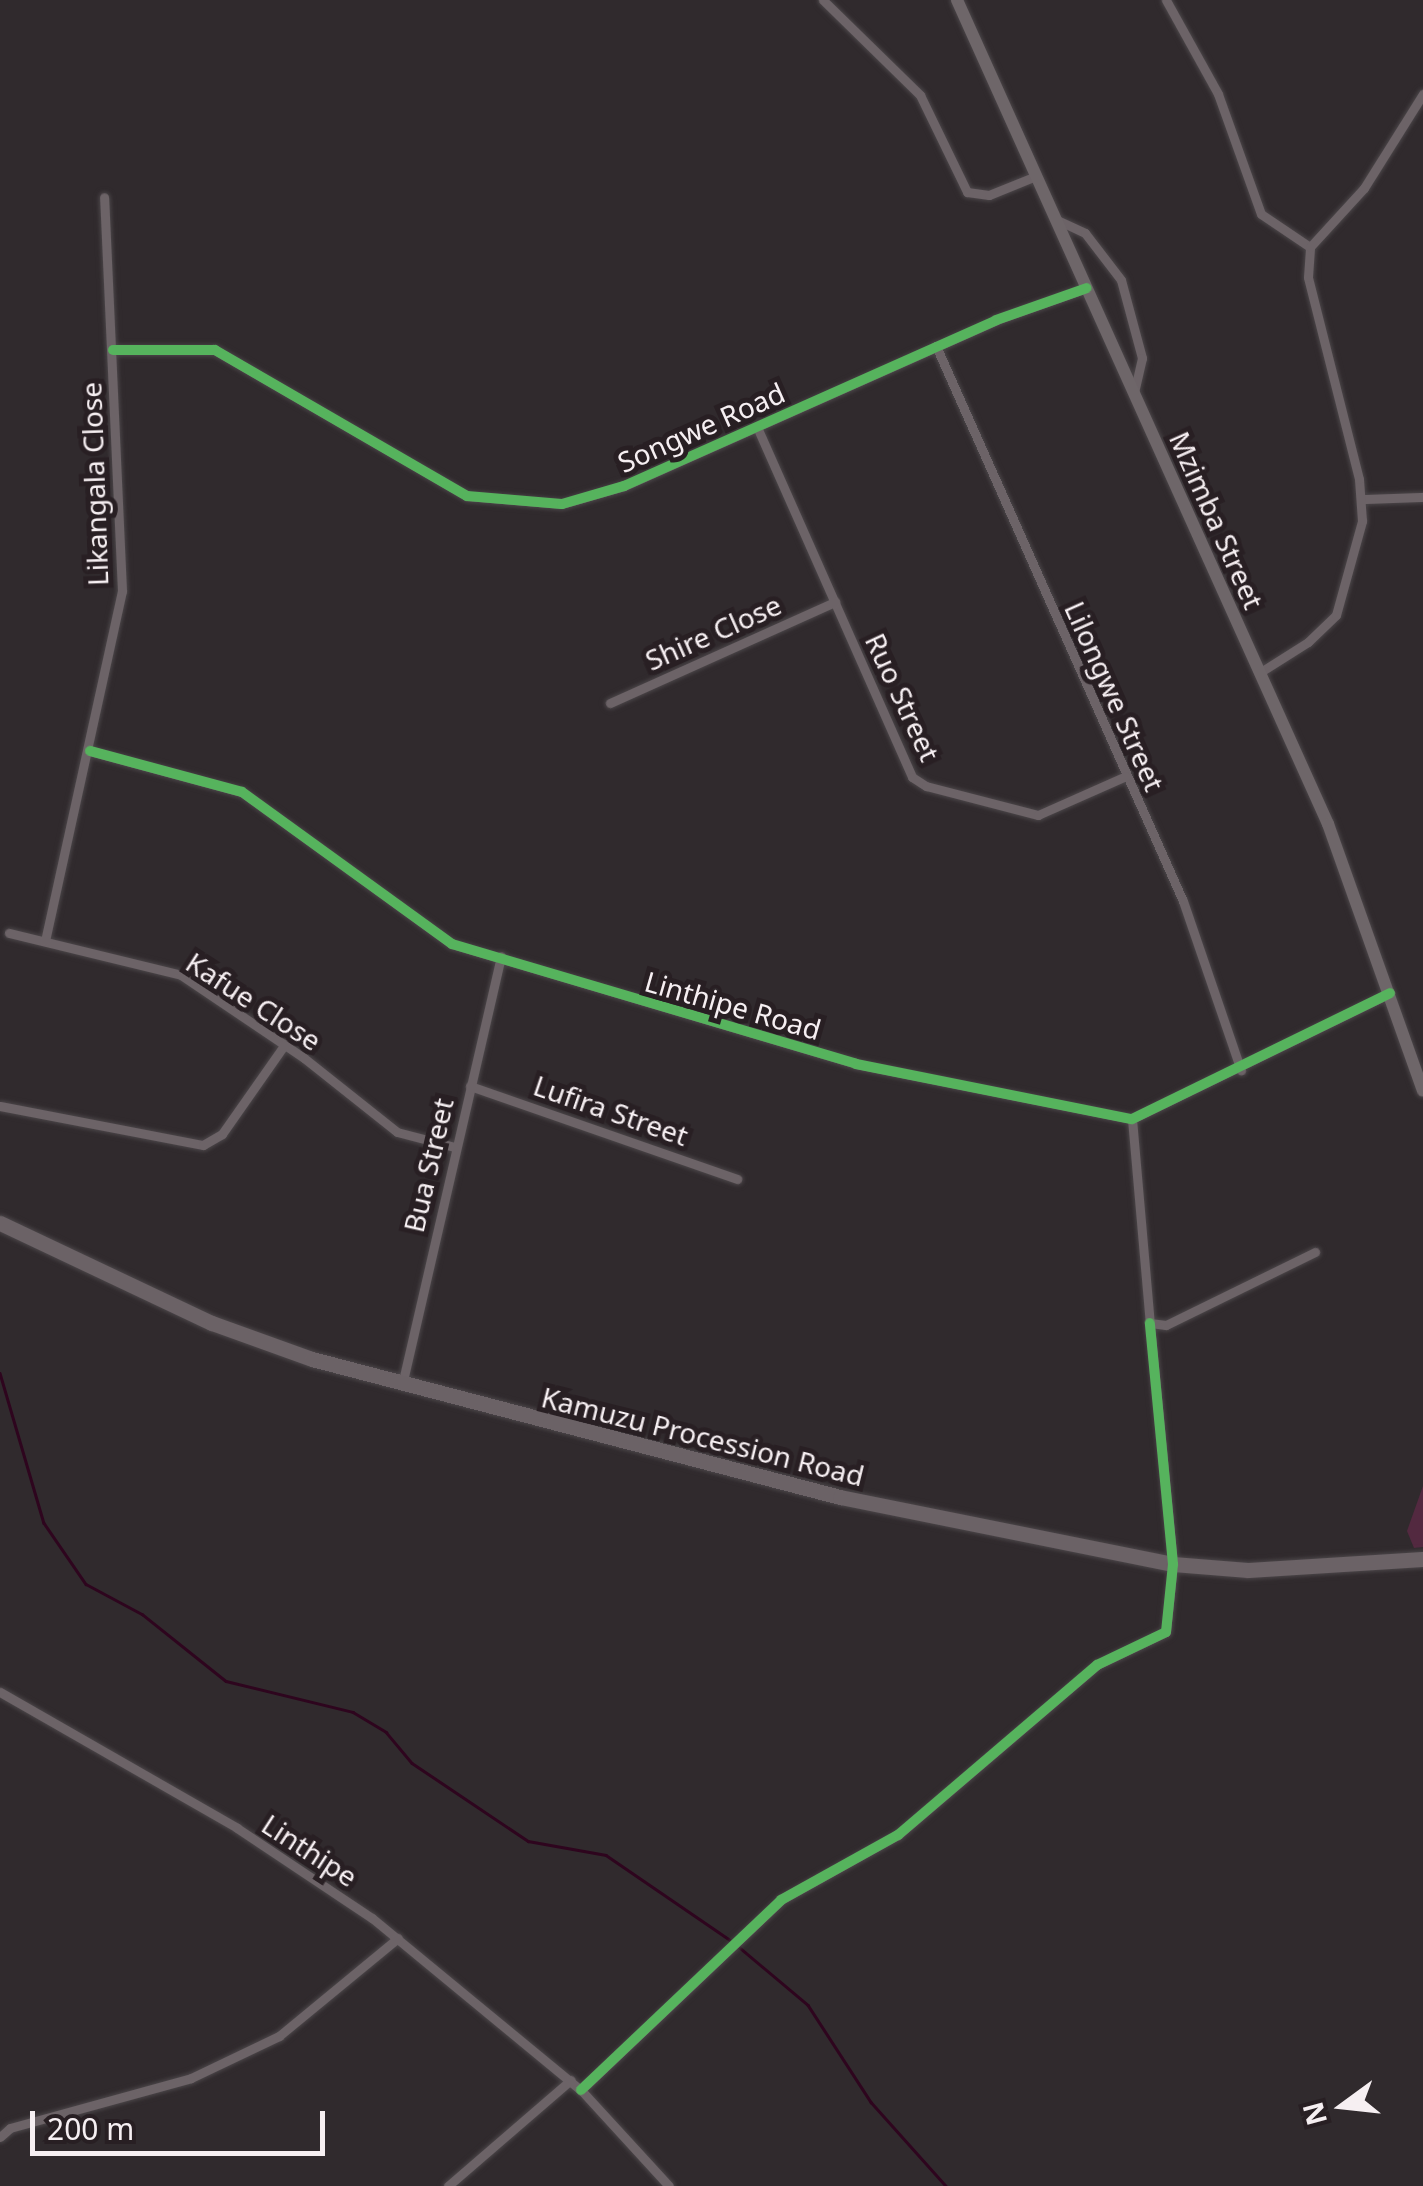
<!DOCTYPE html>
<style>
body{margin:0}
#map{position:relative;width:1423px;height:2186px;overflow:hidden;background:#302a2d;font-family:"Noto Sans",sans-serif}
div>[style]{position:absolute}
.green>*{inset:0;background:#532940}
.stream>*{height:2.5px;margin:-1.25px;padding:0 1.25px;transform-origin:1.25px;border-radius:1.25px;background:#2e051e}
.roads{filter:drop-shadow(0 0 2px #4b4649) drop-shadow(0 0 2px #4b4649)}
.minor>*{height:9px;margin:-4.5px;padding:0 4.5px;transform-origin:4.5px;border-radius:4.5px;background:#6c6367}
.secondary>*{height:12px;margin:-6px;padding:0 6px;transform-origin:6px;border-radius:6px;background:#6e6669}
.trunk>*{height:15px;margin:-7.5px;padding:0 7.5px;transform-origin:7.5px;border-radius:7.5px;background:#6b6266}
.cycleway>*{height:10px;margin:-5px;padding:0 5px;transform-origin:5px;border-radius:5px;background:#56b35d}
span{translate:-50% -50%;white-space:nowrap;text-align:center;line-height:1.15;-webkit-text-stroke:10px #281f23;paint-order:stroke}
.street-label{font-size:28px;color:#f6eff2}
.north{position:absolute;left:1293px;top:2056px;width:100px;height:100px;-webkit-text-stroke:8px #281f23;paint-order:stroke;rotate:255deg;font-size:28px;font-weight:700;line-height:40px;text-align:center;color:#f6eff2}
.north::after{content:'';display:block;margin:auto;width:35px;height:45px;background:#f6eff2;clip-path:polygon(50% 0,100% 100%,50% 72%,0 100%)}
.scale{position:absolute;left:30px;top:2111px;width:295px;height:45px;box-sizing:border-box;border:5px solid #f6eff2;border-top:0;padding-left:12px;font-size:30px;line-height:35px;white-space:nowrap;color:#f6eff2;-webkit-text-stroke:8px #281f23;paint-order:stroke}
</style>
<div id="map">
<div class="green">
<div style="clip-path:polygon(1423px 1486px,1423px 1547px,1414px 1548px,1407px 1531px)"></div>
</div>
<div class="stream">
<div style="left:0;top:1373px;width:156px;rotate:73.7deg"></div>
<div style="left:44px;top:1523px;width:74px;rotate:55.5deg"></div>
<div style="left:86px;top:1584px;width:64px;rotate:28.2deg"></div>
<div style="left:142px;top:1614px;width:107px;rotate:38.6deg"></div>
<div style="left:226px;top:1681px;width:131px;rotate:13.7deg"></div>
<div style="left:353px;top:1712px;width:39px;rotate:31deg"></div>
<div style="left:386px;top:1732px;width:40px;rotate:50deg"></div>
<div style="left:412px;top:1763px;width:140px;rotate:33.9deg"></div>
<div style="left:528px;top:1841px;width:79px;rotate:10.2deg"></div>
<div style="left:606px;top:1855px;width:150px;rotate:34.4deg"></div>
<div style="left:739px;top:1947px;width:90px;rotate:40deg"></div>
<div style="left:808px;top:2005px;width:116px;rotate:57deg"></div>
<div style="left:871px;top:2102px;width:113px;rotate:48.2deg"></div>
</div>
<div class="roads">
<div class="minor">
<div style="left:823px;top:0;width:136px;rotate:44.4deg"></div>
<div style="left:920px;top:95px;width:108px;rotate:64.1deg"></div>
<div style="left:967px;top:192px;width:22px;rotate:8deg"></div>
<div style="left:989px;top:195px;width:51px;rotate:-22deg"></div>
<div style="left:1166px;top:0;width:107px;rotate:61deg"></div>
<div style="left:1218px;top:94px;width:127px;rotate:70.3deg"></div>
<div style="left:1261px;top:214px;width:59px;rotate:34deg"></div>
<div style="left:1055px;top:219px;width:33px;rotate:25deg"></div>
<div style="left:1085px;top:233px;width:59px;rotate:52.5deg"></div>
<div style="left:1121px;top:280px;width:81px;rotate:74.9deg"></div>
<div style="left:1142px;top:358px;width:37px;rotate:103deg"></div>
<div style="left:936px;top:346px;width:607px;rotate:66.01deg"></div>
<div style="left:1183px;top:901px;width:179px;rotate:71.1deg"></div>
<div style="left:113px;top:350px;width:102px"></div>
<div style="left:215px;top:350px;width:291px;rotate:30.1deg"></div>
<div style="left:467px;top:496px;width:95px;rotate:4.8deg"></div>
<div style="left:562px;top:504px;width:65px;rotate:-16.2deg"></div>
<div style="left:624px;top:486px;width:407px;rotate:-24deg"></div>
<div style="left:996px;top:320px;width:96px;rotate:-19.4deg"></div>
<div style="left:757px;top:427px;width:383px;rotate:66.1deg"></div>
<div style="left:912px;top:777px;width:17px;rotate:33deg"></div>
<div style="left:926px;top:786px;width:116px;rotate:14.5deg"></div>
<div style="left:1038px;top:815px;width:96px;rotate:-23.9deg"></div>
<div style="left:1363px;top:499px;width:60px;rotate:-1.9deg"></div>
<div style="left:1259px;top:673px;width:58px;rotate:-32.3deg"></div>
<div style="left:1308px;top:642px;width:39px;rotate:-44deg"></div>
<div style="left:1336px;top:615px;width:98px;rotate:-74.5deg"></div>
<div style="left:1362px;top:521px;width:42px;rotate:-94.1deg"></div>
<div style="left:1359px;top:479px;width:208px;rotate:-104.2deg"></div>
<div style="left:1308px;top:277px;width:30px;rotate:-86deg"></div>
<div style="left:1310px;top:247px;width:80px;rotate:-47.5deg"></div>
<div style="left:1364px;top:188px;width:111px;rotate:-57.9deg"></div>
<div style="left:610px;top:703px;width:247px;rotate:-24.2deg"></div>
<div style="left:90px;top:751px;width:157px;rotate:15.1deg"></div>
<div style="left:242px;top:792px;width:259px;rotate:35.9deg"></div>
<div style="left:452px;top:944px;width:421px;rotate:16.5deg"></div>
<div style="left:856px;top:1064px;width:281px;rotate:11.3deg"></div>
<div style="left:1132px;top:1119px;width:287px;rotate:-26deg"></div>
<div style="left:9px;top:933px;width:177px;rotate:13.7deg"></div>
<div style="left:181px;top:975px;width:148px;rotate:34deg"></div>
<div style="left:304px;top:1058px;width:119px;rotate:38.5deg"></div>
<div style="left:397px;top:1132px;width:60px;rotate:14.5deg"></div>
<div style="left:45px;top:941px;width:358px;rotate:-77.6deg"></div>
<div style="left:122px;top:591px;width:394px;rotate:-92.6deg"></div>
<div style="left:470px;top:1086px;width:283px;rotate:19.2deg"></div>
<div style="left:0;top:1106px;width:207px;rotate:10.9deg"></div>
<div style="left:203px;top:1145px;width:22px;rotate:-30deg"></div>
<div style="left:222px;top:1134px;width:110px;rotate:-55deg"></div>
<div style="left:1132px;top:1119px;width:205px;rotate:85deg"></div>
<div style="left:1150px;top:1323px;width:16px;rotate:7deg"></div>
<div style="left:1166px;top:1325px;width:166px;rotate:-26.1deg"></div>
<div style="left:402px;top:1385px;width:440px;rotate:-77deg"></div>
<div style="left:0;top:1692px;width:273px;rotate:29.8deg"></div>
<div style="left:237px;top:1828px;width:162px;rotate:33.7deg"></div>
<div style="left:372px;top:1918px;width:271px;rotate:39.5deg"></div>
<div style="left:581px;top:2090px;width:130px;rotate:47.5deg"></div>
<div style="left:581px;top:2090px;width:276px;rotate:-43.5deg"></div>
<div style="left:781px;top:1900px;width:134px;rotate:-29.1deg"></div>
<div style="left:898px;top:1835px;width:262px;rotate:-40.5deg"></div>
<div style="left:1097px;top:1665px;width:76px;rotate:-25.6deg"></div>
<div style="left:1166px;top:1632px;width:68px;rotate:-84.1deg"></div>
<div style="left:1173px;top:1564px;width:242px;rotate:-95.5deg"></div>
<div style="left:0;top:2137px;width:13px;rotate:-42deg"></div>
<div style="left:10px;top:2128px;width:188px;rotate:-15.4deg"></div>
<div style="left:191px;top:2078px;width:98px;rotate:-25.5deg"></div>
<div style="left:279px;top:2036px;width:154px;rotate:-39.5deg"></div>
<div style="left:448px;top:2186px;width:162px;rotate:-40.8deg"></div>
</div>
<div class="secondary">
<div style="left:957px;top:0;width:904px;rotate:65.76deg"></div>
<div style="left:1328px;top:824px;width:283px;rotate:70.4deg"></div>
</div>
<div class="trunk">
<div style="left:0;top:1223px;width:234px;rotate:25.3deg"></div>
<div style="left:212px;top:1323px;width:106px;rotate:19.8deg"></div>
<div style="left:312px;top:1359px;width:546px;rotate:14.65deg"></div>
<div style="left:840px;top:1497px;width:340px;rotate:11.4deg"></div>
<div style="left:1173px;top:1564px;width:75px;rotate:4.6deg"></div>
<div style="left:1248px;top:1570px;width:175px;rotate:-3.6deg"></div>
</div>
</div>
<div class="cycleway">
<div style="left:113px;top:350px;width:102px"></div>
<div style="left:215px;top:350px;width:291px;rotate:30.1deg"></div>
<div style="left:467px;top:496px;width:95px;rotate:4.8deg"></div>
<div style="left:562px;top:504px;width:65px;rotate:-16.2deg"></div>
<div style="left:624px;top:486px;width:407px;rotate:-24deg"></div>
<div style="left:996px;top:320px;width:96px;rotate:-19.4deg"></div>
<div style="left:90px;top:751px;width:157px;rotate:15.1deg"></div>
<div style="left:242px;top:792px;width:259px;rotate:35.9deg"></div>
<div style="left:452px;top:944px;width:421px;rotate:16.5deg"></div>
<div style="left:856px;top:1064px;width:281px;rotate:11.3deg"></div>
<div style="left:1132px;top:1119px;width:287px;rotate:-26deg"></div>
<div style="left:581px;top:2090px;width:276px;rotate:-43.5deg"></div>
<div style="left:781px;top:1900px;width:134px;rotate:-29.1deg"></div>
<div style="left:898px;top:1835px;width:262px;rotate:-40.5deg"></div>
<div style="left:1097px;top:1665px;width:76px;rotate:-25.6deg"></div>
<div style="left:1166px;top:1632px;width:68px;rotate:-84.1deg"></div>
<div style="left:1173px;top:1564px;width:242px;rotate:-95.5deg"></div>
</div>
<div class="street-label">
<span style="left:701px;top:427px;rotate:-24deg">Songwe Road</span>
<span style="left:94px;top:484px;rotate:-92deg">Likangala Close</span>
<span style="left:1217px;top:520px;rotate:66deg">Mzimba Street</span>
<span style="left:713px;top:632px;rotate:-24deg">Shire Close</span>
<span style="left:1115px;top:696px;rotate:66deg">Lilongwe Street</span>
<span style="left:903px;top:697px;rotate:65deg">Ruo Street</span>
<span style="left:254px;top:1001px;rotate:33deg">Kafue Close</span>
<span style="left:733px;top:1005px;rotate:16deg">Linthipe Road</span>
<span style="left:611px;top:1110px;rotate:19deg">Lufira Street</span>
<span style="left:428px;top:1165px;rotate:-77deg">Bua Street</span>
<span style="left:703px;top:1436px;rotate:14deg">Kamuzu Procession Road</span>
<span style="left:310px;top:1850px;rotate:33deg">Linthipe</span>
</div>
<div class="north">N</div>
<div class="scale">200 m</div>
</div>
